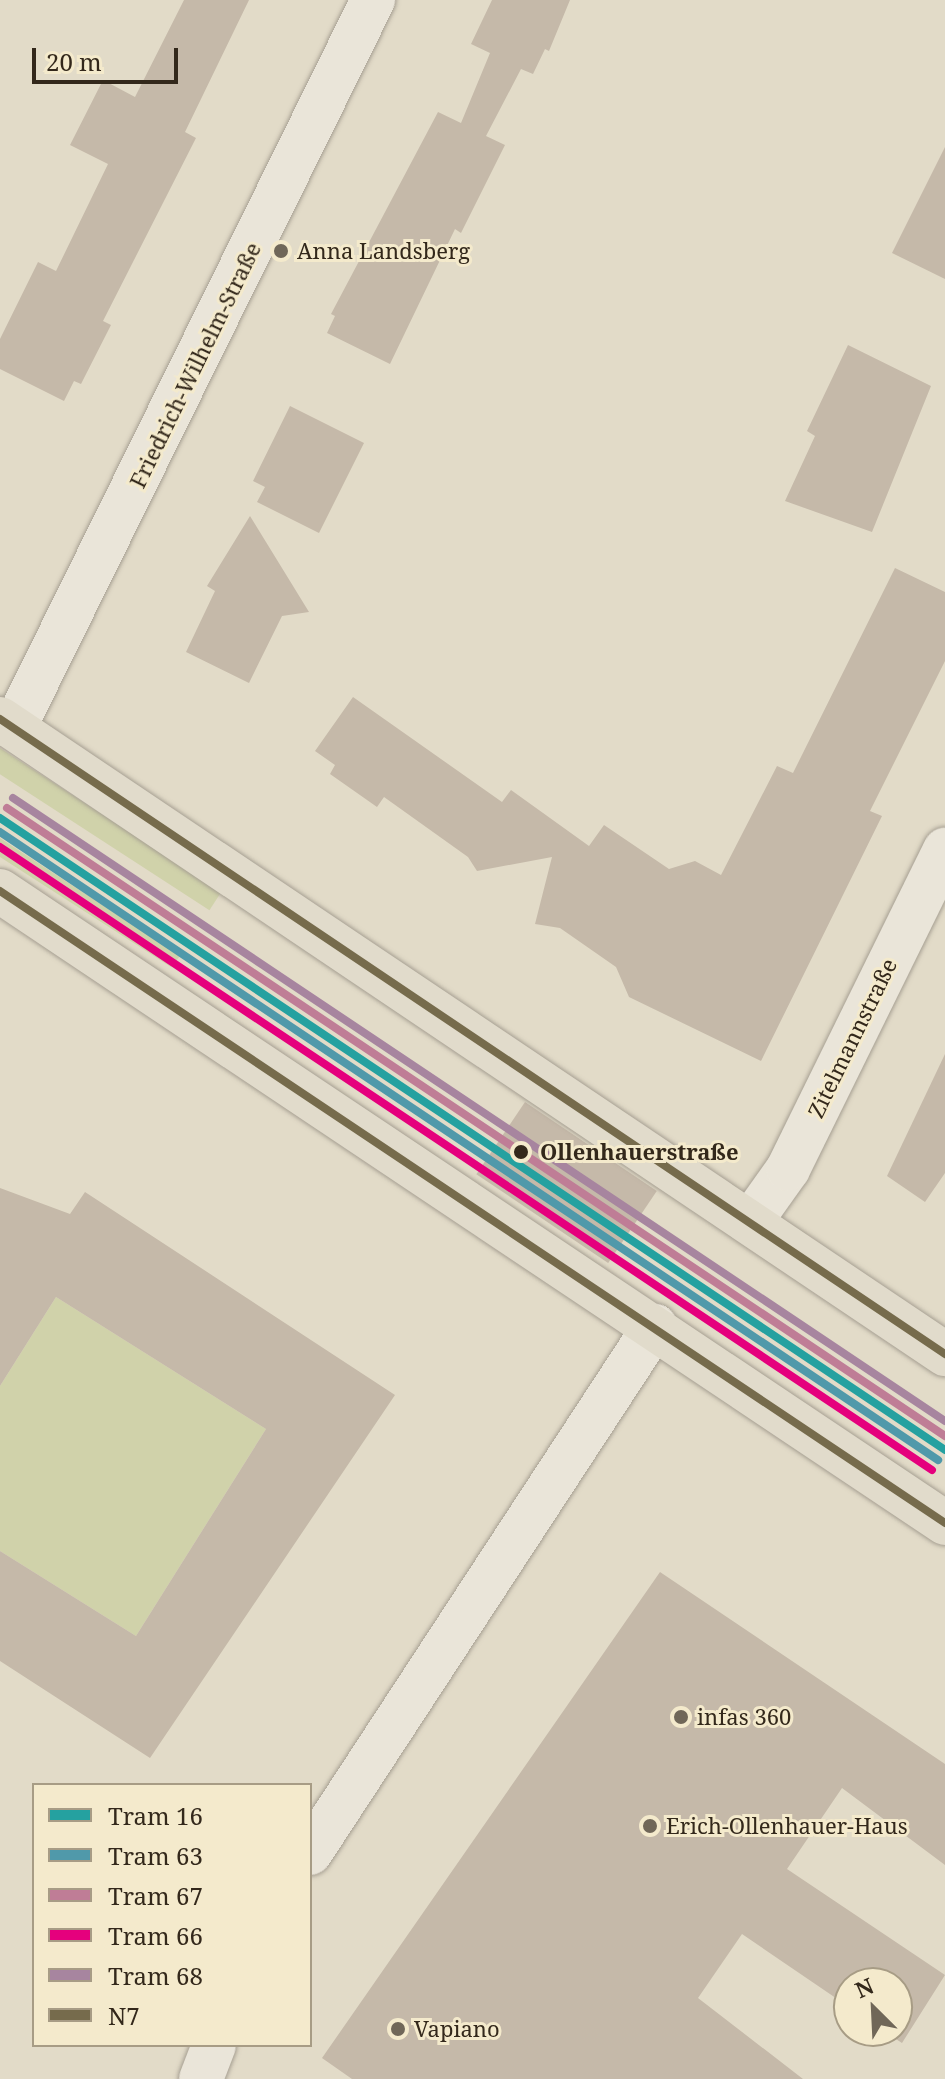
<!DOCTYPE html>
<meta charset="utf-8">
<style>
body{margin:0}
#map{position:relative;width:945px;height:2079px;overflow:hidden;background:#e2dbc8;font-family:"Noto Serif",serif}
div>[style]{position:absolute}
.green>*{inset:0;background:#d0d2aa;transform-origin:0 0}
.building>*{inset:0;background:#c5b9a9;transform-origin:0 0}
.roads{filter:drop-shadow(0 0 2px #a69f92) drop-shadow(0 0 2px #a69f92)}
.minor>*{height:44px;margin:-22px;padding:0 22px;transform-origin:22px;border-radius:22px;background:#eae5d9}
.secondary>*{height:44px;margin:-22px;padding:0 22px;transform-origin:22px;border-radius:22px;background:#eae5d9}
.primary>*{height:44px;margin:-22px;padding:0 22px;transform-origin:22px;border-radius:22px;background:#e1dbcb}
.bus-1>*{height:8px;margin:-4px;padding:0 4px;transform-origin:4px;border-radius:4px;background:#766b4c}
.tram-1>*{height:8px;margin:-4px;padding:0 4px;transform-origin:4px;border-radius:4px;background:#25a1a0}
.tram-2>*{height:8px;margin:-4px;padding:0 4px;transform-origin:4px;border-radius:4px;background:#5099aa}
.tram-3>*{height:8px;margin:-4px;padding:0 4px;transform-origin:4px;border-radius:4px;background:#bf7d96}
.tram-4>*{height:8px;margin:-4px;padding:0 4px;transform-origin:4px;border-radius:4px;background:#e5007d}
.tram-5>*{height:8px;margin:-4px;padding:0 4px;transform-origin:4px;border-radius:4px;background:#a7859f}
.dots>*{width:22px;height:22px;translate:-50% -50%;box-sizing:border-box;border:4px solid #f4eacc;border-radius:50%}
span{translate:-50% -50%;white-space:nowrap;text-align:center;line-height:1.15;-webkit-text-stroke:6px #f4eacc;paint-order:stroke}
.poi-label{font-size:22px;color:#33281b}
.left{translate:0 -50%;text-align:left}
.street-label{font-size:22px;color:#33281b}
.stop-label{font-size:22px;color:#33281b;font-weight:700}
.legend{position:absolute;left:32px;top:1783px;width:280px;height:264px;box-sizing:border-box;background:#f4eacc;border:2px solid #a79c85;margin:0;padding:10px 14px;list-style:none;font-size:24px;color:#33281b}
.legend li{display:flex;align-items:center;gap:16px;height:40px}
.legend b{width:40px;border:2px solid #a79c85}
.north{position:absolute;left:833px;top:1967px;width:80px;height:80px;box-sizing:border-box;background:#f4eacc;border:2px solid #a79c85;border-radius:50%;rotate:336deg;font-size:22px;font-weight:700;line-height:32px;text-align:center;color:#33281b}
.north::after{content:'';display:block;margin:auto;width:28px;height:36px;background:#706758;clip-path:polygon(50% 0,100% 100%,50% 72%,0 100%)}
.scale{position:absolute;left:32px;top:48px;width:146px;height:36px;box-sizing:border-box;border:4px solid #33281b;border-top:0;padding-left:10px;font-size:24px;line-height:28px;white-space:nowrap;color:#33281b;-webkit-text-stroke:6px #f4eacc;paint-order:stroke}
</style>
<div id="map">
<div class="green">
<div style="left:0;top:748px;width:264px;height:22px;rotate:33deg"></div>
<div style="clip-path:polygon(0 838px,180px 956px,171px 967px,0 857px)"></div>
<div style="clip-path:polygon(56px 1297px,266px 1429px,136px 1636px,0 1551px,0 1386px)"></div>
</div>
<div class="building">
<div style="clip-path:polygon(184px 0,249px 0,185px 132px,196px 138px,103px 321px,111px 325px,81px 384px,74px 381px,64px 401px,0 369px,0 339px,38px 262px,56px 271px,108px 164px,70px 145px,103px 80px,135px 97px)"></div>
<div style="clip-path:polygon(492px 0,570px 0,549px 51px,545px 49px,533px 74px,521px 69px,486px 136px,505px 145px,461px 233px,455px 229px,390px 364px,327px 333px,335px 316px,331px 314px,438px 112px,461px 123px,490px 53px,471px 44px)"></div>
<div style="clip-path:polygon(945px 147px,945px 279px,892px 253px)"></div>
<div style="clip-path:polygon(848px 345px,931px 386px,872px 532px,785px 501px,815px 436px,807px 431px)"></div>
<div style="clip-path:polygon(290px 406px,364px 443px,319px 533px,257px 502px,265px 487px,253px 481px)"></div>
<div style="clip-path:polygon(250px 516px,309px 612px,282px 616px,249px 683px,186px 652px,215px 591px,207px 586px)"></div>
<div style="clip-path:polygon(895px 568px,945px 592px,945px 661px,870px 811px,882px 816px,761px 1061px,629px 997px,616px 967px,560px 928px,535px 924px,552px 857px,477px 871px,468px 857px,384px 797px,377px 807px,330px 774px,335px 765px,315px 751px,353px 697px,502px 802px,511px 790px,589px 846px,604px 825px,669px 869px,695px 861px,721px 875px,777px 766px,793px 773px)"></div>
<div style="clip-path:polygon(945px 1054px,945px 1173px,925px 1202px,887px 1176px)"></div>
<div style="left:525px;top:1102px;width:159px;height:87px;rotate:34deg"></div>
<div style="clip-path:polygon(0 1188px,70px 1214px,85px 1192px,395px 1395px,150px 1758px,0 1661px,0 1551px,136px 1636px,266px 1429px,56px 1297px,0 1386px)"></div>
<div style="clip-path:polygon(660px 1572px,945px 1764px,945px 1865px,842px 1788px,787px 1869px,945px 1975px,902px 2043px,884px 2031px,897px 2031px,897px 1983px,849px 1983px,849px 2007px,742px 1934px,698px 1998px,803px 2079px,352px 2079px,322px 2058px)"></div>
</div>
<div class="roads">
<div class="minor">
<div style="left:14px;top:728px;width:812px;rotate:-63.75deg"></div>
<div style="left:751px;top:1221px;width:64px;rotate:-54.6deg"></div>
<div style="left:788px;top:1169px;width:356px;rotate:-63.8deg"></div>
</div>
<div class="secondary">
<div style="left:310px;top:1853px;width:630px;rotate:-56.79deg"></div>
<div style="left:201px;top:2079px;width:36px;rotate:-69deg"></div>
</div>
<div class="primary">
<div style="left:0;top:719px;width:1139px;rotate:33.9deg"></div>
<div style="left:0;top:891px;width:1137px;rotate:33.77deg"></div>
</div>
</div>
<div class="bus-1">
<div style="left:0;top:719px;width:1139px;rotate:33.9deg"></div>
<div style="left:0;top:891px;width:1137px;rotate:33.77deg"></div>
</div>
<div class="tram-1">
<div style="left:0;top:818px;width:1137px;rotate:33.77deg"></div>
</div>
<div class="tram-2">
<div style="left:0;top:832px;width:1129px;rotate:33.8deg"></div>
</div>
<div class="tram-3">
<div style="left:7px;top:808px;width:1129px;rotate:33.8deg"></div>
</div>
<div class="tram-4">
<div style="left:0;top:847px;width:1121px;rotate:33.76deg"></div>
</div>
<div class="tram-5">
<div style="left:13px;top:798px;width:1121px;rotate:33.76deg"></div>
</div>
<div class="dots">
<div style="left:281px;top:251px;background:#706758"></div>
<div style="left:521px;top:1152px;background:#33281b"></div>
<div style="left:681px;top:1717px;background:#706758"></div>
<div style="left:650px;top:1826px;background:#706758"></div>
<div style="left:398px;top:2029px;background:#706758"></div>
</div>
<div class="poi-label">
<span class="left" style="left:297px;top:251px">Anna Landsberg</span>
<span class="left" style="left:697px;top:1717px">infas 360</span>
<span class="left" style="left:666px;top:1826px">Erich-Ollenhauer-Haus</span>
<span class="left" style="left:414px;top:2029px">Vapiano</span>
</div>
<div class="street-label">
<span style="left:195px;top:365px;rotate:-64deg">Friedrich-Wilhelm-Straße</span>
<span style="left:852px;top:1038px;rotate:-64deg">Zitelmannstraße</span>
</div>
<div class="stop-label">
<span class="left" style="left:540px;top:1152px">Ollenhauerstraße</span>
</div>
<ul class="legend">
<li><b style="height:10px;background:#25a1a0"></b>Tram 16</li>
<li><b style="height:10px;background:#5099aa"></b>Tram 63</li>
<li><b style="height:10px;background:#bf7d96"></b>Tram 67</li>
<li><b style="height:10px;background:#e5007d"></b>Tram 66</li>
<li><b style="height:10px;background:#a7859f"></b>Tram 68</li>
<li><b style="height:10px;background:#766b4c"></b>N7</li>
</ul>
<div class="north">N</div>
<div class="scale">20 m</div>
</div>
